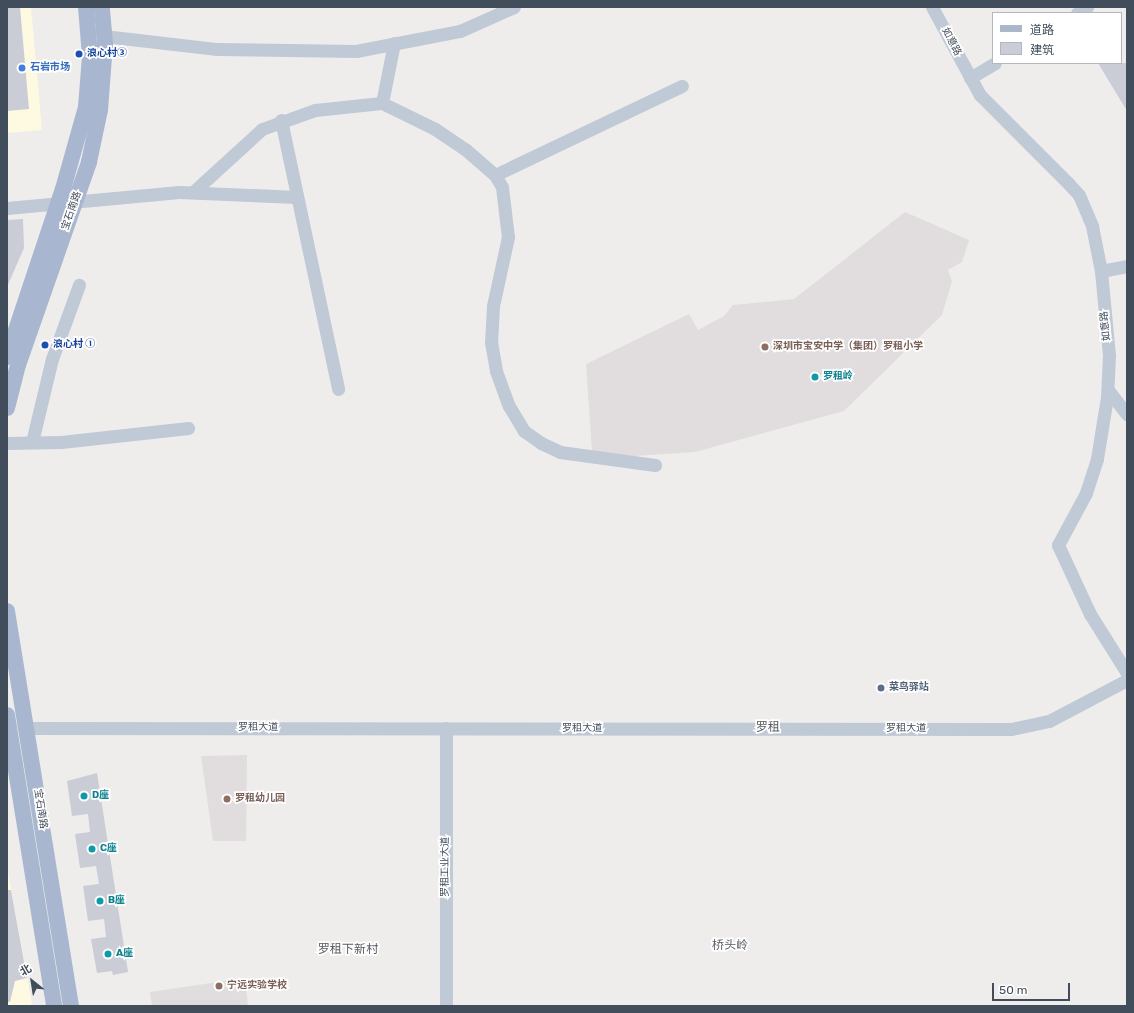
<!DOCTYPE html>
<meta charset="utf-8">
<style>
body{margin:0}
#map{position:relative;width:1134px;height:1013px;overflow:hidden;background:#efecec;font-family:Rubik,"Noto Sans SC",sans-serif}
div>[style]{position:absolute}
.commercial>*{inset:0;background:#fef9e1}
.education>*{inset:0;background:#e1ddde}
.building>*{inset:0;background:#cacdd5}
.minor>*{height:13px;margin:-6.5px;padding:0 6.5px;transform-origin:6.5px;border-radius:6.5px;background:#c0c9d6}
.major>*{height:16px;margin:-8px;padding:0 8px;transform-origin:8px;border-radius:8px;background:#a8b7cf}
.dots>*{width:11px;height:11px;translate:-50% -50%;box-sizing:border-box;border:2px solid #fff;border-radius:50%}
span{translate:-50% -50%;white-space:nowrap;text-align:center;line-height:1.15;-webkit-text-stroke:3.5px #fff;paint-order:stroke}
.street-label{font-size:10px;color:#424d5c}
.transit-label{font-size:10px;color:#164399;font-weight:700}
.left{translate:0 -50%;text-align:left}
.shop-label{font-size:10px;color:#366cbe;font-weight:700}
.education-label{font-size:10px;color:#785e54;font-weight:700}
.culture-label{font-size:10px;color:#0d838f;font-weight:700}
.service-label{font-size:10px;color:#4e5e75;font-weight:700}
.quarter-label{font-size:12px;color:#585b62}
.frame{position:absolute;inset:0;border:8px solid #424d5c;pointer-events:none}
.legend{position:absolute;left:992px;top:12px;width:130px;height:52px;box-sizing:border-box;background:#fff;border:1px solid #b3b8be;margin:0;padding:5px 7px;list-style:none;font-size:12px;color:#424d5c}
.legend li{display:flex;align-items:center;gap:8px;height:20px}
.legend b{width:20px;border:1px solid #b3b8be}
.north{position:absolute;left:12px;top:961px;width:40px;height:40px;-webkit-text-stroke:3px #fff;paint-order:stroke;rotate:330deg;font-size:11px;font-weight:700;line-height:16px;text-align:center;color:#424d5c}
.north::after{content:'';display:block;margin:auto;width:14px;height:18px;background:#424d5c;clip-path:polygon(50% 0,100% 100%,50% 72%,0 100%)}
.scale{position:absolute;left:992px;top:983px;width:78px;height:18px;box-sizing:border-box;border:2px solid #424d5c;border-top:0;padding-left:5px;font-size:12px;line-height:14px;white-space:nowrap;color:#424d5c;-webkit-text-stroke:3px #fff;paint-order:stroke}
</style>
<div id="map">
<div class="commercial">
<div style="clip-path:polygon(7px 7px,31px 7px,42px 130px,7px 133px)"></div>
<div style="clip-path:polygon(7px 866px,32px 1004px,28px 1006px,7px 1006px)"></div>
</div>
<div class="education">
<div style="clip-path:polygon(905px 212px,969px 240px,962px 262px,948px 270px,952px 281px,942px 315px,844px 411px,695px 452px,634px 456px,592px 452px,586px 364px,689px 314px,698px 330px,724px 316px,733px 305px,794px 299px)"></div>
<div style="clip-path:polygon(247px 755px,246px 841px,213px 841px,201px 756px)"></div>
<div style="clip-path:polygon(245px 978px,248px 1006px,152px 1006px,150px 992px)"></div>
</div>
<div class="building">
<div style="clip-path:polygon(7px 7px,20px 7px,29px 109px,7px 111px)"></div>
<div style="clip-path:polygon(1098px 63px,1127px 63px,1127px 111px)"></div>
<div style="clip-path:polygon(23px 219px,24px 248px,7px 287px,7px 220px)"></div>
<div style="clip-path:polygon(97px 773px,128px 972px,113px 975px,112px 971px,97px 973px,91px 939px,106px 937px,104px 919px,88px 921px,83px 886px,99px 884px,96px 866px,80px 868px,75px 834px,90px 832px,88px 814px,72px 816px,67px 781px)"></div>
<div style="clip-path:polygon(7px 890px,11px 890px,27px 978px,15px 981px,10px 1002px,7px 1002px)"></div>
</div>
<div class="minor">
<div style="left:932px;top:7px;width:100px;rotate:61.4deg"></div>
<div style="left:980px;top:95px;width:126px;rotate:45deg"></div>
<div style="left:1069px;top:184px;width:15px;rotate:48deg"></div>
<div style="left:1079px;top:195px;width:34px;rotate:67deg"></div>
<div style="left:1092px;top:226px;width:46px;rotate:78.7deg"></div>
<div style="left:1101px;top:271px;width:84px;rotate:84.6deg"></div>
<div style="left:1109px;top:355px;width:42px;rotate:92.7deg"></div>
<div style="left:1107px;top:397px;width:63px;rotate:99.2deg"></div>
<div style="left:1097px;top:459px;width:36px;rotate:108deg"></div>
<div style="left:1086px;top:493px;width:59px;rotate:118.3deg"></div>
<div style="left:1058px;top:545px;width:76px;rotate:65.1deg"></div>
<div style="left:1090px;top:614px;width:70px;rotate:57.9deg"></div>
<div style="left:1077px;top:13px;width:12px;rotate:-31deg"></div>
<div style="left:104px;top:36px;width:114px;rotate:6.6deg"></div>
<div style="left:217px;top:49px;width:139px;rotate:0.8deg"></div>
<div style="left:356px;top:51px;width:106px;rotate:-10.9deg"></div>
<div style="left:460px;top:31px;width:59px;rotate:-24deg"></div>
<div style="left:970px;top:78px;width:29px;rotate:-31deg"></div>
<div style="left:382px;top:103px;width:59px;rotate:26.1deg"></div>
<div style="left:435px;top:129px;width:36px;rotate:34deg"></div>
<div style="left:465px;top:149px;width:40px;rotate:41deg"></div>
<div style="left:495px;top:175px;width:14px;rotate:60deg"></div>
<div style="left:502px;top:187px;width:50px;rotate:83.2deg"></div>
<div style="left:508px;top:237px;width:71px;rotate:102.3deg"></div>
<div style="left:493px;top:306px;width:36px;rotate:93deg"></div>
<div style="left:491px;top:342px;width:29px;rotate:80deg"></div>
<div style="left:496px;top:371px;width:37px;rotate:70deg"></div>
<div style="left:509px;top:406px;width:29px;rotate:59deg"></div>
<div style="left:524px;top:431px;width:21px;rotate:35deg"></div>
<div style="left:541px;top:443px;width:21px;rotate:25deg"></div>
<div style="left:560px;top:452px;width:96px;rotate:7.8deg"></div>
<div style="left:281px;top:120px;width:275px;rotate:78deg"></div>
<div style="left:495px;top:175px;width:207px;rotate:-25.5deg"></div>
<div style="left:193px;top:192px;width:93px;rotate:-42.4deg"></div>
<div style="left:262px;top:129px;width:56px;rotate:-19.7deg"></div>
<div style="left:315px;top:110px;width:67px;rotate:-6deg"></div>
<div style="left:382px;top:103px;width:61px;rotate:-78.7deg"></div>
<div style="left:7px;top:208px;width:173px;rotate:-5.3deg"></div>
<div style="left:179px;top:192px;width:118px;rotate:2.4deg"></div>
<div style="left:1101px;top:271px;width:26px;rotate:-11deg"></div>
<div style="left:1108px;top:390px;width:31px;rotate:52deg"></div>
<div style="left:32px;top:442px;width:85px;rotate:-76.5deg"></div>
<div style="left:52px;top:359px;width:79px;rotate:-70deg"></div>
<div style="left:7px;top:443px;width:54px;rotate:-1.1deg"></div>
<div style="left:61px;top:442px;width:128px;rotate:-6.3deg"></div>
<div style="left:26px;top:728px;width:985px;rotate:0.06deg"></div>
<div style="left:1011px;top:729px;width:39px;rotate:-12deg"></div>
<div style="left:1049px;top:721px;width:88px;rotate:-27.7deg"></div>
<div style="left:446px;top:1006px;width:278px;rotate:-90deg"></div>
</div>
<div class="major">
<div style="left:7px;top:357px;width:177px;rotate:-71.6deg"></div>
<div style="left:63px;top:189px;width:85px;rotate:-74.3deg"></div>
<div style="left:86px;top:107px;width:51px;rotate:-85.5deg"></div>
<div style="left:90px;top:56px;width:49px;rotate:-94.7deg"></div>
<div style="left:7px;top:408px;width:44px;rotate:-75.7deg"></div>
<div style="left:18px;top:365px;width:215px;rotate:-70.7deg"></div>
<div style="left:89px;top:162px;width:53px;rotate:-78.1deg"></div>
<div style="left:100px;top:110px;width:66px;rotate:-85.7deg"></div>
<div style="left:105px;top:44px;width:37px;rotate:-95deg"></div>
<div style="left:7px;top:611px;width:400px;rotate:80.8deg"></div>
<div style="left:7px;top:715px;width:295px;rotate:80.8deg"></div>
</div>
<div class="dots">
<div style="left:79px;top:54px;background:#1a4fb4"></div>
<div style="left:22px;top:68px;background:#3f7fe0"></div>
<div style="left:45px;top:345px;background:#1a4fb4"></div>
<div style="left:765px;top:347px;background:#8d6e63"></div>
<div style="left:815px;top:377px;background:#0f9aa8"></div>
<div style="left:881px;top:688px;background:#5c6f8a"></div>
<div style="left:84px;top:796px;background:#0f9aa8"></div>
<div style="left:227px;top:799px;background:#8d6e63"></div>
<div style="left:92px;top:849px;background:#0f9aa8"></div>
<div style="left:100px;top:901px;background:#0f9aa8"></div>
<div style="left:108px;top:954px;background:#0f9aa8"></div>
<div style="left:219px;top:986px;background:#8d6e63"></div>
</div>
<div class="street-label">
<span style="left:951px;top:42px;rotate:62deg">如意路</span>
<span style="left:72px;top:211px;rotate:-71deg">宝石南路</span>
<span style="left:1106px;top:326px;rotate:-96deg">如意路</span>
<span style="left:258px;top:728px">罗租大道</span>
<span style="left:582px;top:729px">罗租大道</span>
<span style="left:906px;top:729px">罗租大道</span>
<span style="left:40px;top:809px;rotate:81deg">宝石南路</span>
<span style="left:446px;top:867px;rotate:-90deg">罗租工业大道</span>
</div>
<div class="transit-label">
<span class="left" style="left:87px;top:54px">浪心村③</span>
<span class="left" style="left:53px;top:345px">浪心村 ①</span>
</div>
<div class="shop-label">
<span class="left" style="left:30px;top:68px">石岩市场</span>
</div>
<div class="education-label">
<span class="left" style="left:773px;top:347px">深圳市宝安中学（集团）罗租小学</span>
<span class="left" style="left:235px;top:799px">罗租幼儿园</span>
<span class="left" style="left:227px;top:986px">宁远实验学校</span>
</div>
<div class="culture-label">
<span class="left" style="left:823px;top:377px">罗租岭</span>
<span class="left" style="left:92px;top:796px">D座</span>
<span class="left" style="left:100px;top:849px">C座</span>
<span class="left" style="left:108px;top:901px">B座</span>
<span class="left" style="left:116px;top:954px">A座</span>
</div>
<div class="service-label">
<span class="left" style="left:889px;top:688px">菜鸟驿站</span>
</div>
<div class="quarter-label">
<span style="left:768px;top:728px">罗租</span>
<span style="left:730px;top:946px">桥头岭</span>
<span style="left:348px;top:950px">罗租下新村</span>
</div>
<div class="frame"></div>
<ul class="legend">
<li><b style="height:5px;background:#a8b7cf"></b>道路</li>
<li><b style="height:11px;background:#cacdd5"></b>建筑</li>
</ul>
<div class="north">北</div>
<div class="scale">50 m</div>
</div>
